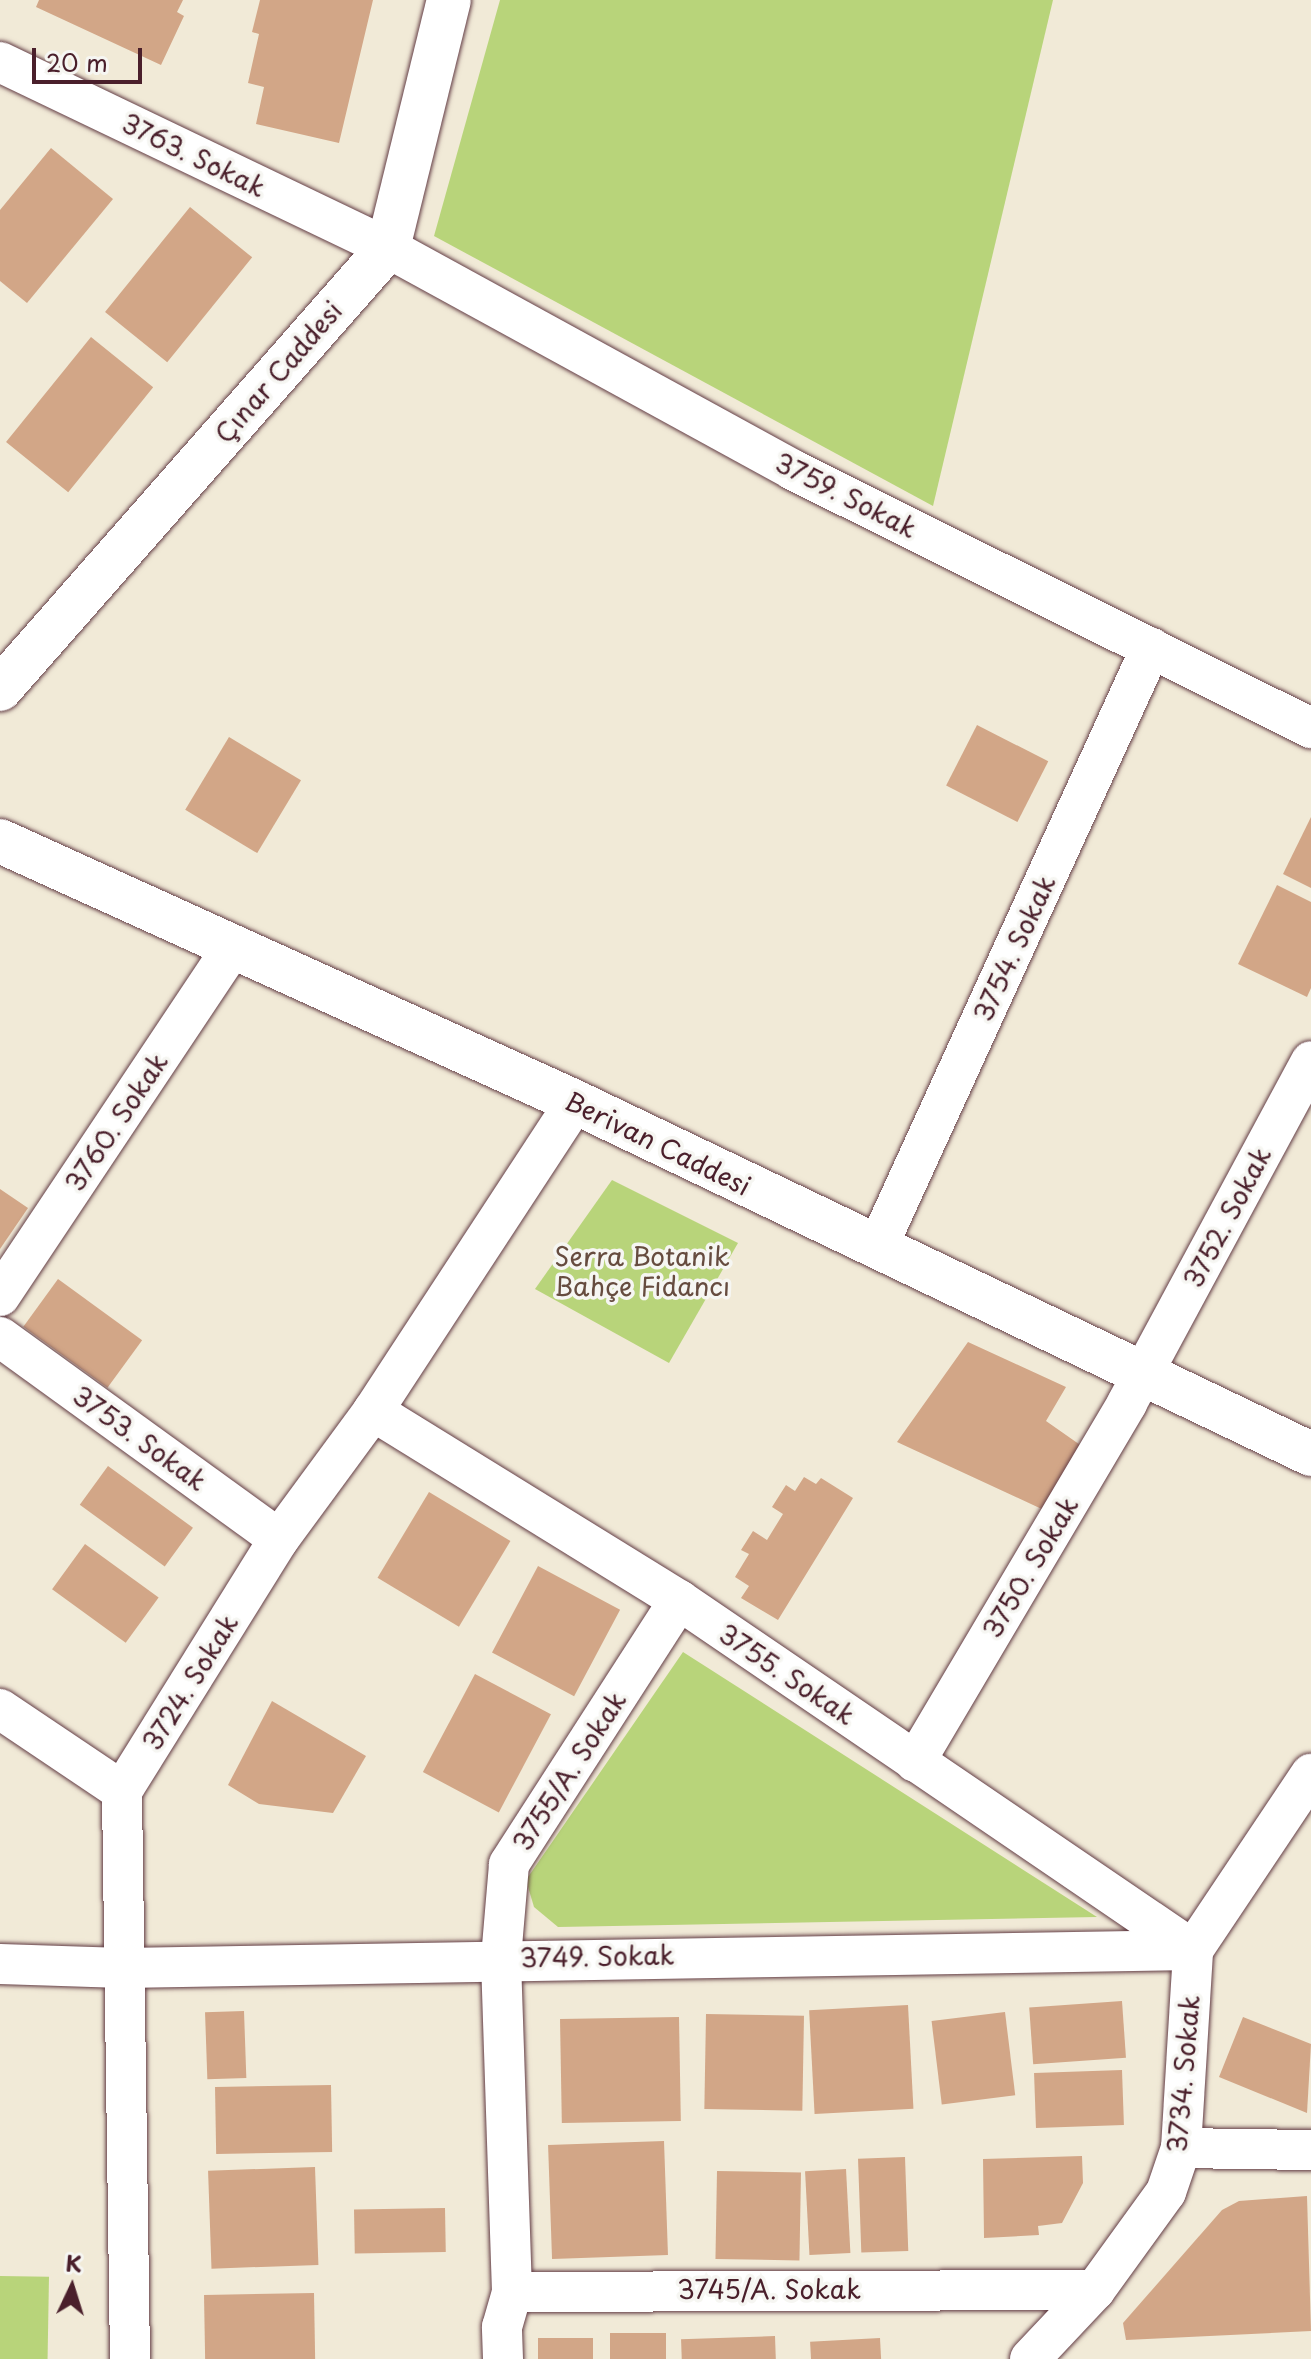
<!DOCTYPE html>
<meta charset="utf-8">
<style>
body{margin:0}
#map{position:relative;width:1311px;height:2359px;overflow:hidden;background:#f1ead7;font-family:"Playpen Sans",sans-serif}
div>[style]{position:absolute}
.green>*{inset:0;background:#b8d47a;transform-origin:0 0}
.building>*{inset:0;background:#d2a687;transform-origin:0 0}
.roads{filter:drop-shadow(0 0 2px #633d45) drop-shadow(0 0 2px #633d45)}
.street>*{height:40px;margin:-20px;padding:0 20px;transform-origin:20px;border-radius:20px;background:#fff}
.secondary>*{height:44px;margin:-22px;padding:0 22px;transform-origin:22px;border-radius:22px;background:#fff}
span{translate:-50% -50%;white-space:nowrap;text-align:center;line-height:1.15;-webkit-text-stroke:7px #f6f6f2;paint-order:stroke}
.street-label{font-size:26px;color:#4a1f2b}
.park-label{font-size:26px;color:#664c3f}
.north{position:absolute;left:32px;top:2247px;width:80px;height:80px;-webkit-text-stroke:6px #f6f6f2;paint-order:stroke;rotate:4deg;font-size:22px;font-weight:700;line-height:32px;text-align:center;color:#4a1f2b}
.north::after{content:'';display:block;margin:auto;width:28px;height:36px;background:#4a1f2b;clip-path:polygon(50% 0,100% 100%,50% 72%,0 100%)}
.scale{position:absolute;left:32px;top:48px;width:110px;height:36px;box-sizing:border-box;border:4px solid #4a1f2b;border-top:0;padding-left:10px;font-size:24px;line-height:28px;white-space:nowrap;color:#4a1f2b;-webkit-text-stroke:6px #f6f6f2;paint-order:stroke}
</style>
<div id="map">
<div class="green">
<div style="clip-path:polygon(500px 0,1053px 0,933px 506px,434px 236px)"></div>
<div style="clip-path:polygon(612px 1180px,738px 1243px,669px 1363px,535px 1289px)"></div>
<div style="clip-path:polygon(683px 1652px,1097px 1917px,558px 1927px,534px 1907px,526px 1880px)"></div>
<div style="left:0;top:2276px;width:49px;height:83px;rotate:1deg"></div>
</div>
<div class="building">
<div style="clip-path:polygon(39px 0,183px 0,177px 12px,184px 16px,161px 65px,36px 7px)"></div>
<div style="clip-path:polygon(260px 0,373px 0,339px 143px,256px 124px,264px 87px,248px 83px,259px 34px,252px 32px)"></div>
<div style="clip-path:polygon(51px 148px,113px 199px,27px 303px,0 281px,0 210px)"></div>
<div style="left:190px;top:207px;width:80px;height:135px;rotate:39deg"></div>
<div style="left:91px;top:337px;width:80px;height:135px;rotate:39deg"></div>
<div style="left:977px;top:725px;width:80px;height:68px;rotate:27deg"></div>
<div style="left:229px;top:737px;width:84px;height:85px;rotate:31deg"></div>
<div style="clip-path:polygon(1311px 817px,1311px 888px,1283px 874px)"></div>
<div style="clip-path:polygon(1277px 885px,1311px 902px,1311px 988px,1307px 997px,1238px 964px)"></div>
<div style="clip-path:polygon(0 1189px,28px 1208px,0 1249px)"></div>
<div style="left:58px;top:1279px;width:104px;height:59px;rotate:36deg"></div>
<div style="clip-path:polygon(968px 1342px,1066px 1387px,1046px 1421px,1086px 1449px,1046px 1511px,897px 1442px)"></div>
<div style="left:108px;top:1466px;width:105px;height:48px;rotate:36deg"></div>
<div style="clip-path:polygon(804px 1477px,816px 1484px,821px 1478px,853px 1498px,778px 1620px,741px 1598px,749px 1586px,735px 1577px,749px 1554px,741px 1550px,753px 1531px,767px 1540px,783px 1514px,772px 1507px,786px 1485px,795px 1491px)"></div>
<div style="left:429px;top:1492px;width:95px;height:100px;rotate:31deg"></div>
<div style="left:85px;top:1544px;width:91px;height:56px;rotate:36deg"></div>
<div style="left:538px;top:1566px;width:93px;height:98px;rotate:28deg"></div>
<div style="left:475px;top:1674px;width:86px;height:111px;rotate:28deg"></div>
<div style="clip-path:polygon(272px 1701px,366px 1756px,333px 1813px,259px 1804px,228px 1785px)"></div>
<div style="left:1122px;top:2001px;width:57px;height:93px;rotate:86deg"></div>
<div style="left:908px;top:2005px;width:104px;height:99px;rotate:87deg"></div>
<div style="left:244px;top:2011px;width:67px;height:39px;rotate:88deg"></div>
<div style="left:1005px;top:2012px;width:84px;height:74px;rotate:83deg"></div>
<div style="left:706px;top:2014px;width:98px;height:95px;rotate:1deg"></div>
<div style="left:679px;top:2017px;width:104px;height:119px;rotate:89deg"></div>
<div style="clip-path:polygon(1243px 2017px,1311px 2044px,1307px 2113px,1219px 2077px)"></div>
<div style="left:1122px;top:2070px;width:55px;height:88px;rotate:88deg"></div>
<div style="left:331px;top:2085px;width:67px;height:116px;rotate:89deg"></div>
<div style="left:664px;top:2141px;width:114px;height:116px;rotate:88deg"></div>
<div style="clip-path:polygon(1082px 2156px,1083px 2183px,1062px 2223px,1038px 2226px,1039px 2235px,984px 2238px,983px 2159px)"></div>
<div style="left:905px;top:2157px;width:94px;height:47px;rotate:88deg"></div>
<div style="left:315px;top:2167px;width:98px;height:107px;rotate:88deg"></div>
<div style="left:846px;top:2169px;width:84px;height:41px;rotate:87deg"></div>
<div style="left:717px;top:2171px;width:84px;height:88px;rotate:1deg"></div>
<div style="clip-path:polygon(1307px 2196px,1311px 2331px,1126px 2340px,1123px 2323px,1222px 2210px,1239px 2201px)"></div>
<div style="left:445px;top:2208px;width:44px;height:91px;rotate:89deg"></div>
<div style="left:314px;top:2293px;width:66px;height:110px;rotate:89deg"></div>
<div style="left:610px;top:2333px;width:56px;height:26px"></div>
<div style="left:775px;top:2336px;width:23px;height:94px;rotate:88deg"></div>
<div style="left:538px;top:2338px;width:55px;height:21px"></div>
<div style="left:880px;top:2338px;width:21px;height:70px;rotate:87deg"></div>
</div>
<div class="roads">
<div class="street">
<div style="left:0;top:62px;width:430px;rotate:25.6deg"></div>
<div style="left:388px;top:248px;width:462px;rotate:28.7deg"></div>
<div style="left:793px;top:470px;width:579px;rotate:26.48deg"></div>
<div style="left:877px;top:1248px;width:660px;rotate:-65.46deg"></div>
<div style="left:0;top:1296px;width:417px;rotate:-56.3deg"></div>
<div style="left:0;top:1337px;width:344px;rotate:35.9deg"></div>
<div style="left:373px;top:1411px;width:360px;rotate:31.7deg"></div>
<div style="left:679px;top:1600px;width:622px;rotate:34.25deg"></div>
<div style="left:0;top:1709px;width:147px;rotate:33.9deg"></div>
<div style="left:915px;top:1762px;width:417px;rotate:-59.4deg"></div>
<div style="left:1127px;top:1403px;width:388px;rotate:-61.7deg"></div>
<div style="left:0;top:1964px;width:123px;rotate:1.9deg"></div>
<div style="left:123px;top:1968px;width:1070px;rotate:-0.96deg"></div>
<div style="left:1181px;top:2148px;width:130px;rotate:0.9deg"></div>
<div style="left:512px;top:2292px;width:334px;rotate:-91.9deg"></div>
<div style="left:501px;top:1958px;width:94px;rotate:-85.1deg"></div>
<div style="left:509px;top:1864px;width:314px;rotate:-57.2deg"></div>
<div style="left:130px;top:2359px;width:568px;rotate:-90.81deg"></div>
<div style="left:122px;top:1791px;width:297px;rotate:-58.1deg"></div>
<div style="left:279px;top:1539px;width:159px;rotate:-53.7deg"></div>
<div style="left:373px;top:1411px;width:369px;rotate:-56.8deg"></div>
<div style="left:503px;top:2359px;width:32px;rotate:-92deg"></div>
<div style="left:502px;top:2327px;width:36px;rotate:-74deg"></div>
<div style="left:512px;top:2292px;width:583px;rotate:-0.2deg"></div>
<div style="left:1030px;top:2359px;width:95px;rotate:-46.7deg"></div>
<div style="left:1095px;top:2290px;width:121px;rotate:-54.1deg"></div>
<div style="left:1166px;top:2192px;width:46px;rotate:-71.2deg"></div>
<div style="left:1181px;top:2148px;width:198px;rotate:-86.5deg"></div>
<div style="left:1193px;top:1950px;width:212px;rotate:-56.2deg"></div>
</div>
<div class="secondary">
<div style="left:0;top:689px;width:587px;rotate:-48.66deg"></div>
<div style="left:388px;top:248px;width:255px;rotate:-76.2deg"></div>
<div style="left:0;top:841px;width:631px;rotate:24.41deg"></div>
<div style="left:575px;top:1102px;width:816px;rotate:25.56deg"></div>
</div>
</div>
<div class="street-label">
<span style="left:194px;top:155px;rotate:26deg">3763. Sokak</span>
<span style="left:278px;top:372px;rotate:-49deg">Çınar Caddesi</span>
<span style="left:846px;top:495px;rotate:27deg">3759. Sokak</span>
<span style="left:1014px;top:948px;rotate:-65deg">3754. Sokak</span>
<span style="left:116px;top:1122px;rotate:-56deg">3760. Sokak</span>
<span style="left:658px;top:1143px;rotate:26deg">Berivan Caddesi</span>
<span style="left:1227px;top:1217px;rotate:-62deg">3752. Sokak</span>
<span style="left:140px;top:1438px;rotate:36deg">3753. Sokak</span>
<span style="left:1030px;top:1567px;rotate:-59deg">3750. Sokak</span>
<span style="left:787px;top:1674px;rotate:34deg">3755. Sokak</span>
<span style="left:190px;top:1682px;rotate:-58deg">3724. Sokak</span>
<span style="left:569px;top:1771px;rotate:-57deg">3755/A. Sokak</span>
<span style="left:597px;top:1956px;rotate:-1deg">3749. Sokak</span>
<span style="left:1183px;top:2074px;rotate:-85deg">3734. Sokak</span>
<span style="left:769px;top:2289px">3745/A. Sokak</span>
</div>
<div class="park-label">
<span style="left:642px;top:1271px">Serra Botanik<br>Bahçe Fidancı</span>
</div>
<div class="north">K</div>
<div class="scale">20 m</div>
</div>
